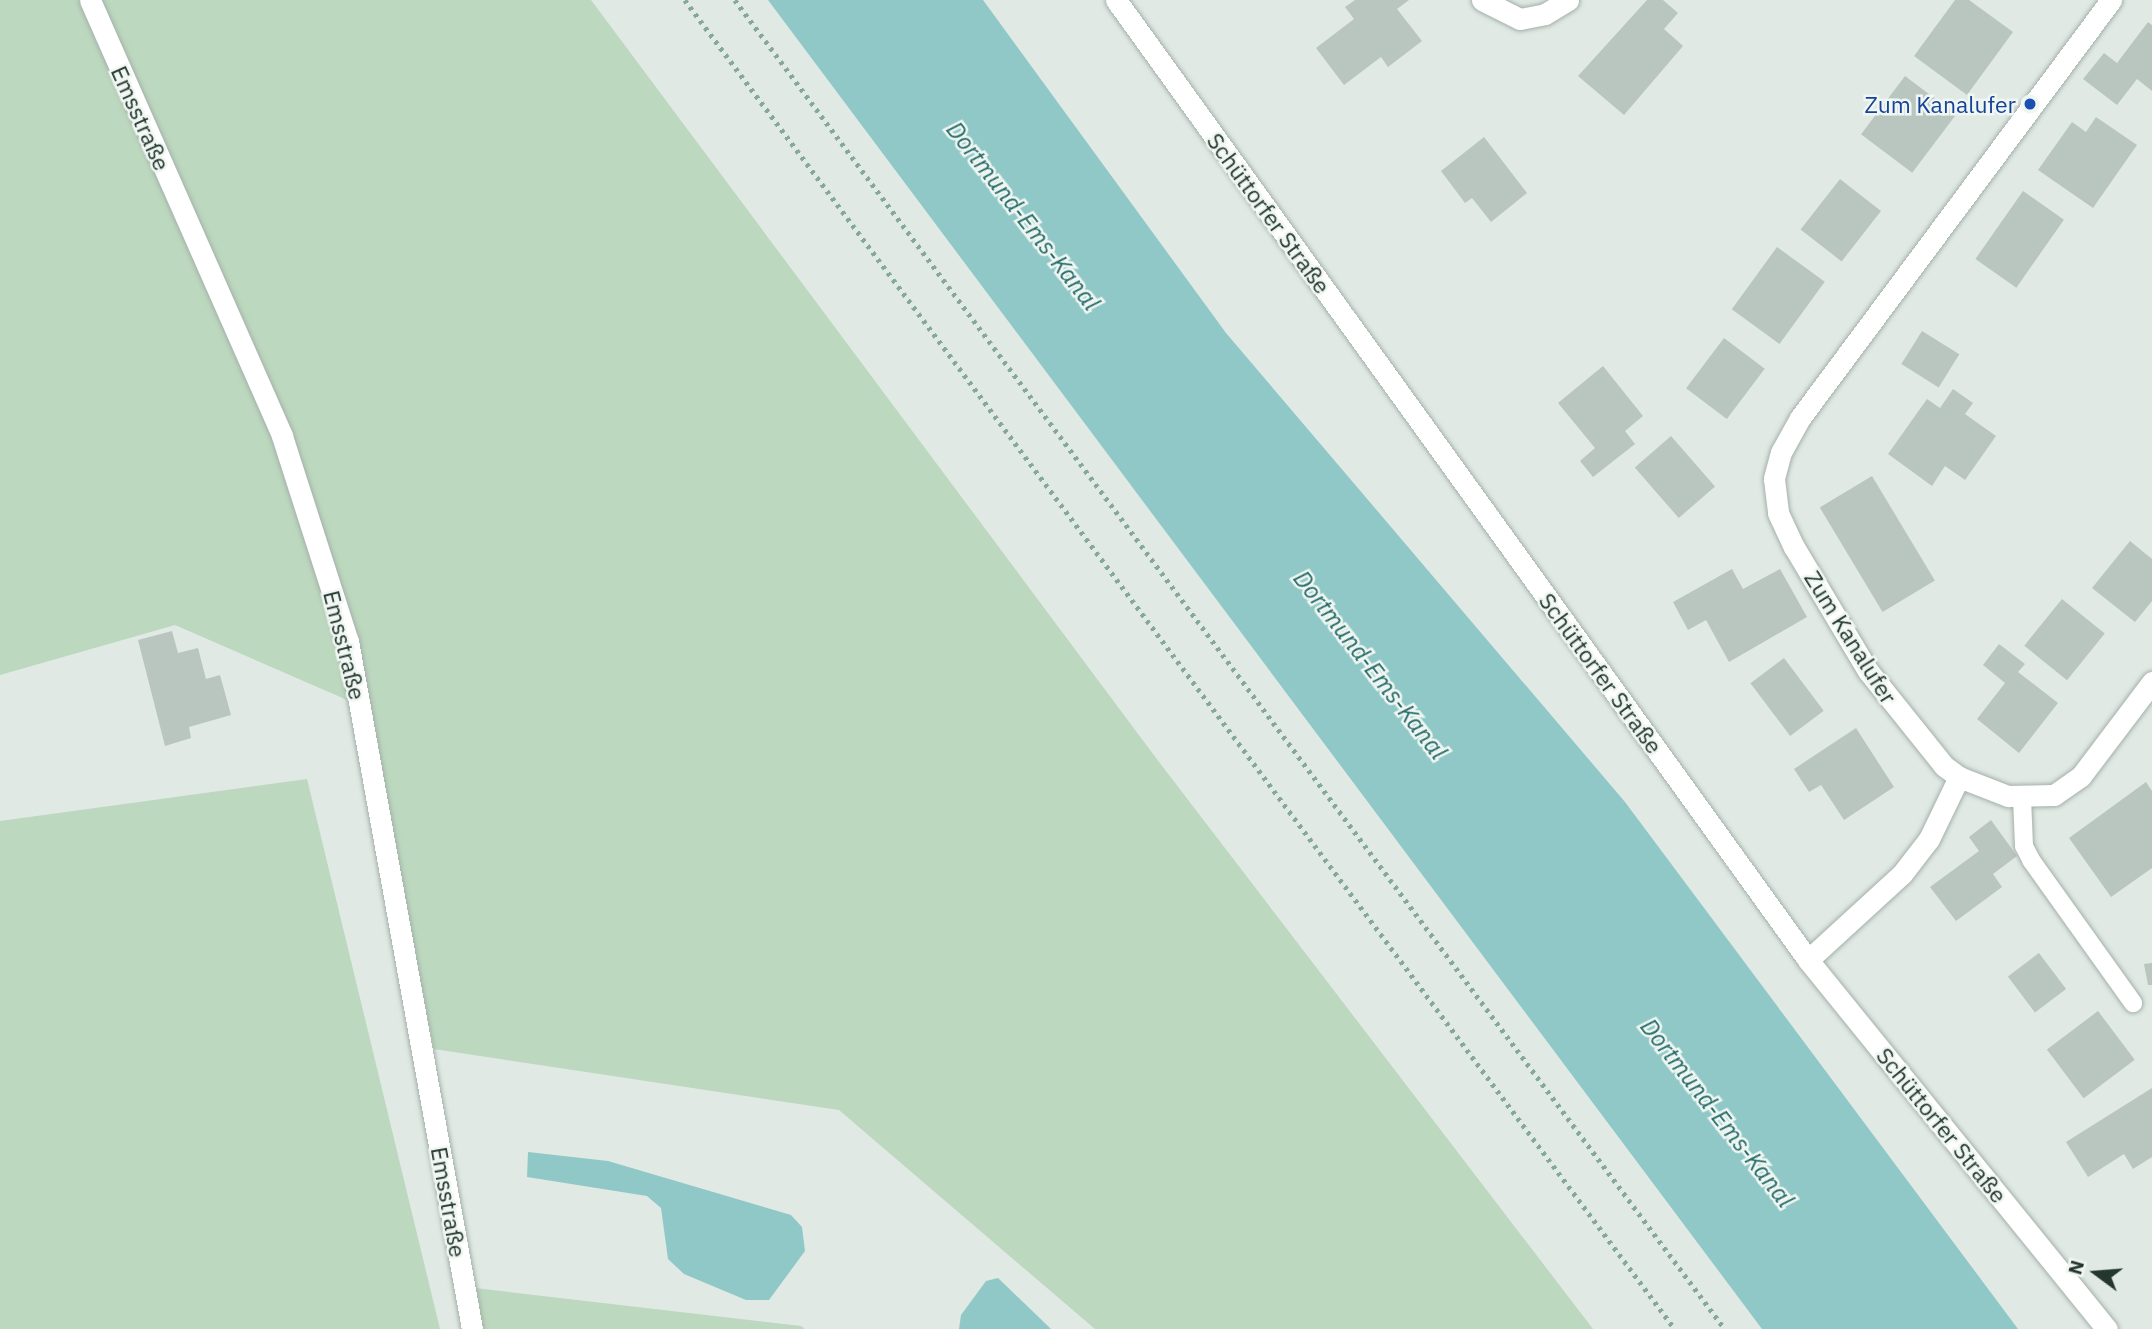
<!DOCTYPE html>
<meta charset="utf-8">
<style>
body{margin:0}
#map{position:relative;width:2152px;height:1329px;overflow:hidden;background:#e0e9e4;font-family:"IBM Plex Sans",sans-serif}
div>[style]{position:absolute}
.green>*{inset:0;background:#bcd8be}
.water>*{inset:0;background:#8fc8c6}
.building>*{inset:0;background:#b9c6bf;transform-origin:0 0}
.path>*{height:4.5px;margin-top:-2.25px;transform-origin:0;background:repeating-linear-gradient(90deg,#85a997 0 3.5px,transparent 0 8.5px)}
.roads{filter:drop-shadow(0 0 2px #a4b0aa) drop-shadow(0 0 2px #a4b0aa)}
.service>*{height:18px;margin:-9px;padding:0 9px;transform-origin:9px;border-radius:9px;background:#fff}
.minor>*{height:21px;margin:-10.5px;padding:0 10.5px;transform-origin:10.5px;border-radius:10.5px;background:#fff}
.secondary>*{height:21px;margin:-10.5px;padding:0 10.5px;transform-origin:10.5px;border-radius:10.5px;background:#fff}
.dots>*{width:19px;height:19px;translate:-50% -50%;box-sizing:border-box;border:4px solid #f0f6f2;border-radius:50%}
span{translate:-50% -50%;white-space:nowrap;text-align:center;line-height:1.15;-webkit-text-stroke:5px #f0f6f2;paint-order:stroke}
.transit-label{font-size:23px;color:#164399}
.right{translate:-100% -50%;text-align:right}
.street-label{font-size:23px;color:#23372e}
.water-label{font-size:24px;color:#256b6a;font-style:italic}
.north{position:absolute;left:2061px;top:1238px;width:70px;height:70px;-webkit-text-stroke:5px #f0f6f2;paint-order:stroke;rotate:286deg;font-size:19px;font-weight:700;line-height:28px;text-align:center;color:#23372e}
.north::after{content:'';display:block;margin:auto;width:24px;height:32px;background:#23372e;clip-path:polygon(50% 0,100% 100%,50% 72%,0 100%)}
</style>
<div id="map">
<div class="green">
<div style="clip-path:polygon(0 0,591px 0,1156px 758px,1593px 1329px,1095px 1329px,839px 1110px,434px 1049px,361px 706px,175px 625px,0 675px)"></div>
<div style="clip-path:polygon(307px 779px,440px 1329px,0 1329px,0 821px)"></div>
<div style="clip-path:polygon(466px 1287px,801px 1326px,805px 1329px,474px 1329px)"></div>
</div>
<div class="water">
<div style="clip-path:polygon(768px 0,983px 0,1226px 333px,1625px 802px,2018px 1329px,1762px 1329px)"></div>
<div style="clip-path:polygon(528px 1152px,608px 1161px,791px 1215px,802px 1227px,805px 1251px,769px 1300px,746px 1300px,684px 1274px,668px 1259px,661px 1208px,647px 1196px,527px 1177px)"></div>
<div style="clip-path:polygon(998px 1278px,1051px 1329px,959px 1329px,961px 1315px,986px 1281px)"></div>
</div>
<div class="building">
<div style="clip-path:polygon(1355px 0,1409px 0,1397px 9px,1422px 41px,1388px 67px,1381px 57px,1344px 85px,1316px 48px,1354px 19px,1345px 7px)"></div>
<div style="clip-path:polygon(1647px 0,1663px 0,1678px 13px,1664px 29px,1683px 46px,1624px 115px,1578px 76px)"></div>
<div style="clip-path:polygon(1955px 0,1969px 0,2013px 32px,1967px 95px,1914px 56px)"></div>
<div style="clip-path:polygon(2148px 22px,2152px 25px,2152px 91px,2137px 79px,2117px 105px,2083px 79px,2104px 53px,2117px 63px)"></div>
<div style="left:1905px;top:76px;width:64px;height:73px;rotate:37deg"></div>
<div style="clip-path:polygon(2096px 117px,2137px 145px,2093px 208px,2038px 170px,2072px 122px,2086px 132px)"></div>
<div style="clip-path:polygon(1484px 137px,1527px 193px,1491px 222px,1472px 198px,1465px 203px,1441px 171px)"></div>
<div style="left:1840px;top:179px;width:52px;height:64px;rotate:38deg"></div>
<div style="left:2023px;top:191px;width:50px;height:83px;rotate:35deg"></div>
<div style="left:1777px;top:247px;width:59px;height:77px;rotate:36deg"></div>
<div style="left:1922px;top:331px;width:44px;height:39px;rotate:32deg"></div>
<div style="left:1724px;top:338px;width:51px;height:63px;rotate:37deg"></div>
<div style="clip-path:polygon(1603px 366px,1643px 416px,1625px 431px,1635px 444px,1593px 477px,1580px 461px,1595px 448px,1558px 403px)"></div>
<div style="clip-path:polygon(1953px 389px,1973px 403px,1965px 414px,1996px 436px,1965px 480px,1945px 466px,1932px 486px,1888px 454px,1927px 399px,1940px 408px)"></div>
<div style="left:1671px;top:436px;width:67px;height:48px;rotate:49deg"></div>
<div style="left:1872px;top:476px;width:122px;height:61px;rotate:59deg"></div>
<div style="clip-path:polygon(2130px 541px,2152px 559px,2152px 601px,2135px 622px,2092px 588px)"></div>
<div style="clip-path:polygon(1732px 569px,1743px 589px,1780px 569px,1807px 617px,1729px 662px,1706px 620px,1688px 630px,1673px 602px)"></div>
<div style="left:2062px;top:599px;width:55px;height:60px;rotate:39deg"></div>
<div style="clip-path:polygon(172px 631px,178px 653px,198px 648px,206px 679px,220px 675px,231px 715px,189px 727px,191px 738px,165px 746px,138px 640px)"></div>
<div style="clip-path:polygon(1999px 644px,2025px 664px,2018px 672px,2058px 703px,2019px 753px,1977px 719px,2005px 683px,1983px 665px)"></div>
<div style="left:1784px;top:658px;width:66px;height:42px;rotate:53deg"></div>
<div style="clip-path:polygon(1856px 728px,1894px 787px,1844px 820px,1821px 785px,1809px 792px,1794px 769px)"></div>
<div style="clip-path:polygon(2146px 782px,2152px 791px,2152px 868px,2111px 897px,2069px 838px)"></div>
<div style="clip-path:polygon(1991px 820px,2017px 856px,1993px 874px,2002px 887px,1956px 921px,1930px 887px,1979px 851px,1969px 837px)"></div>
<div style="left:2039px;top:953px;width:45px;height:39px;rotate:53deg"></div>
<div style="clip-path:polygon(2152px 963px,2152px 985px,2148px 985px,2144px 964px)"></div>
<div style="left:2098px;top:1011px;width:61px;height:64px;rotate:53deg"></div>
<div style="clip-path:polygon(2152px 1088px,2152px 1157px,2133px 1169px,2124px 1154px,2088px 1177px,2066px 1142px)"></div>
</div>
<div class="path">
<div style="left:685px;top:0;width:1657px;rotate:53.32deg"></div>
<div style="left:735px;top:0;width:1657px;rotate:53.32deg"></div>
</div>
<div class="roads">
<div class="service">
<div style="left:2022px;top:798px;width:48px;rotate:87.6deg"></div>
<div style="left:2024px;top:846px;width:16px;rotate:63deg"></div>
<div style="left:2031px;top:860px;width:176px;rotate:54.5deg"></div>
</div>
<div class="minor">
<div style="left:90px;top:0;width:476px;rotate:66.2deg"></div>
<div style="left:282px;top:436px;width:215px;rotate:72.2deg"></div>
<div style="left:348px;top:641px;width:699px;rotate:79.78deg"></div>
<div style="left:1482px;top:0;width:42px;rotate:26.6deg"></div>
<div style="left:1520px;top:19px;width:25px;rotate:-11deg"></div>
<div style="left:1545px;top:14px;width:27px;rotate:-31deg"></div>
<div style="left:2111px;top:0;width:521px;rotate:126.65deg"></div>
<div style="left:1800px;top:418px;width:39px;rotate:119deg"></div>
<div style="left:1781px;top:452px;width:28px;rotate:105deg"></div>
<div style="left:1774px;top:479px;width:34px;rotate:83deg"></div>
<div style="left:1778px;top:513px;width:38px;rotate:65deg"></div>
<div style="left:1794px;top:547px;width:144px;rotate:59.2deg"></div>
<div style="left:1868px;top:671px;width:122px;rotate:51.3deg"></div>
<div style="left:1944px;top:766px;width:19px;rotate:36deg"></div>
<div style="left:1959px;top:777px;width:53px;rotate:21.2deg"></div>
<div style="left:2008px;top:796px;width:46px;rotate:-1.2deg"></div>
<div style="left:2054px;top:795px;width:33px;rotate:-35deg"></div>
<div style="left:2081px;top:776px;width:118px;rotate:-52.9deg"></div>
<div style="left:1808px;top:960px;width:127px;rotate:-42.5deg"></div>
<div style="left:1902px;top:874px;width:44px;rotate:-52.4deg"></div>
<div style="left:1929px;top:839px;width:69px;rotate:-64.2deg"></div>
</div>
<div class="secondary">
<div style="left:1116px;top:0;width:1183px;rotate:54.21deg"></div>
<div style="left:1808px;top:960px;width:475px;rotate:51deg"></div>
</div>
</div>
<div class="dots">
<div style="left:2030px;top:104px;background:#1a4fb4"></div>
</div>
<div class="transit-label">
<span class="right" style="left:2016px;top:104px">Zum Kanalufer</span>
</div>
<div class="street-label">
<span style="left:141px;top:118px;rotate:66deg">Emsstraße</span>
<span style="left:1269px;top:213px;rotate:54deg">Schüttorfer Straße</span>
<span style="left:1851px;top:637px;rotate:58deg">Zum Kanalufer</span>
<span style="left:345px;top:645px;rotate:76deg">Emsstraße</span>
<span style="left:1601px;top:673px;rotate:54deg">Schüttorfer Straße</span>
<span style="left:1942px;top:1125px;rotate:51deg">Schüttorfer Straße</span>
<span style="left:449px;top:1202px;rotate:80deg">Emsstraße</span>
</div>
<div class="water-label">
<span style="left:1023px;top:216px;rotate:52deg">Dortmund-Ems-Kanal</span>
<span style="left:1370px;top:665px;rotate:52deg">Dortmund-Ems-Kanal</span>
<span style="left:1717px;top:1113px;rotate:52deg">Dortmund-Ems-Kanal</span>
</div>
<div class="north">N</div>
</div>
